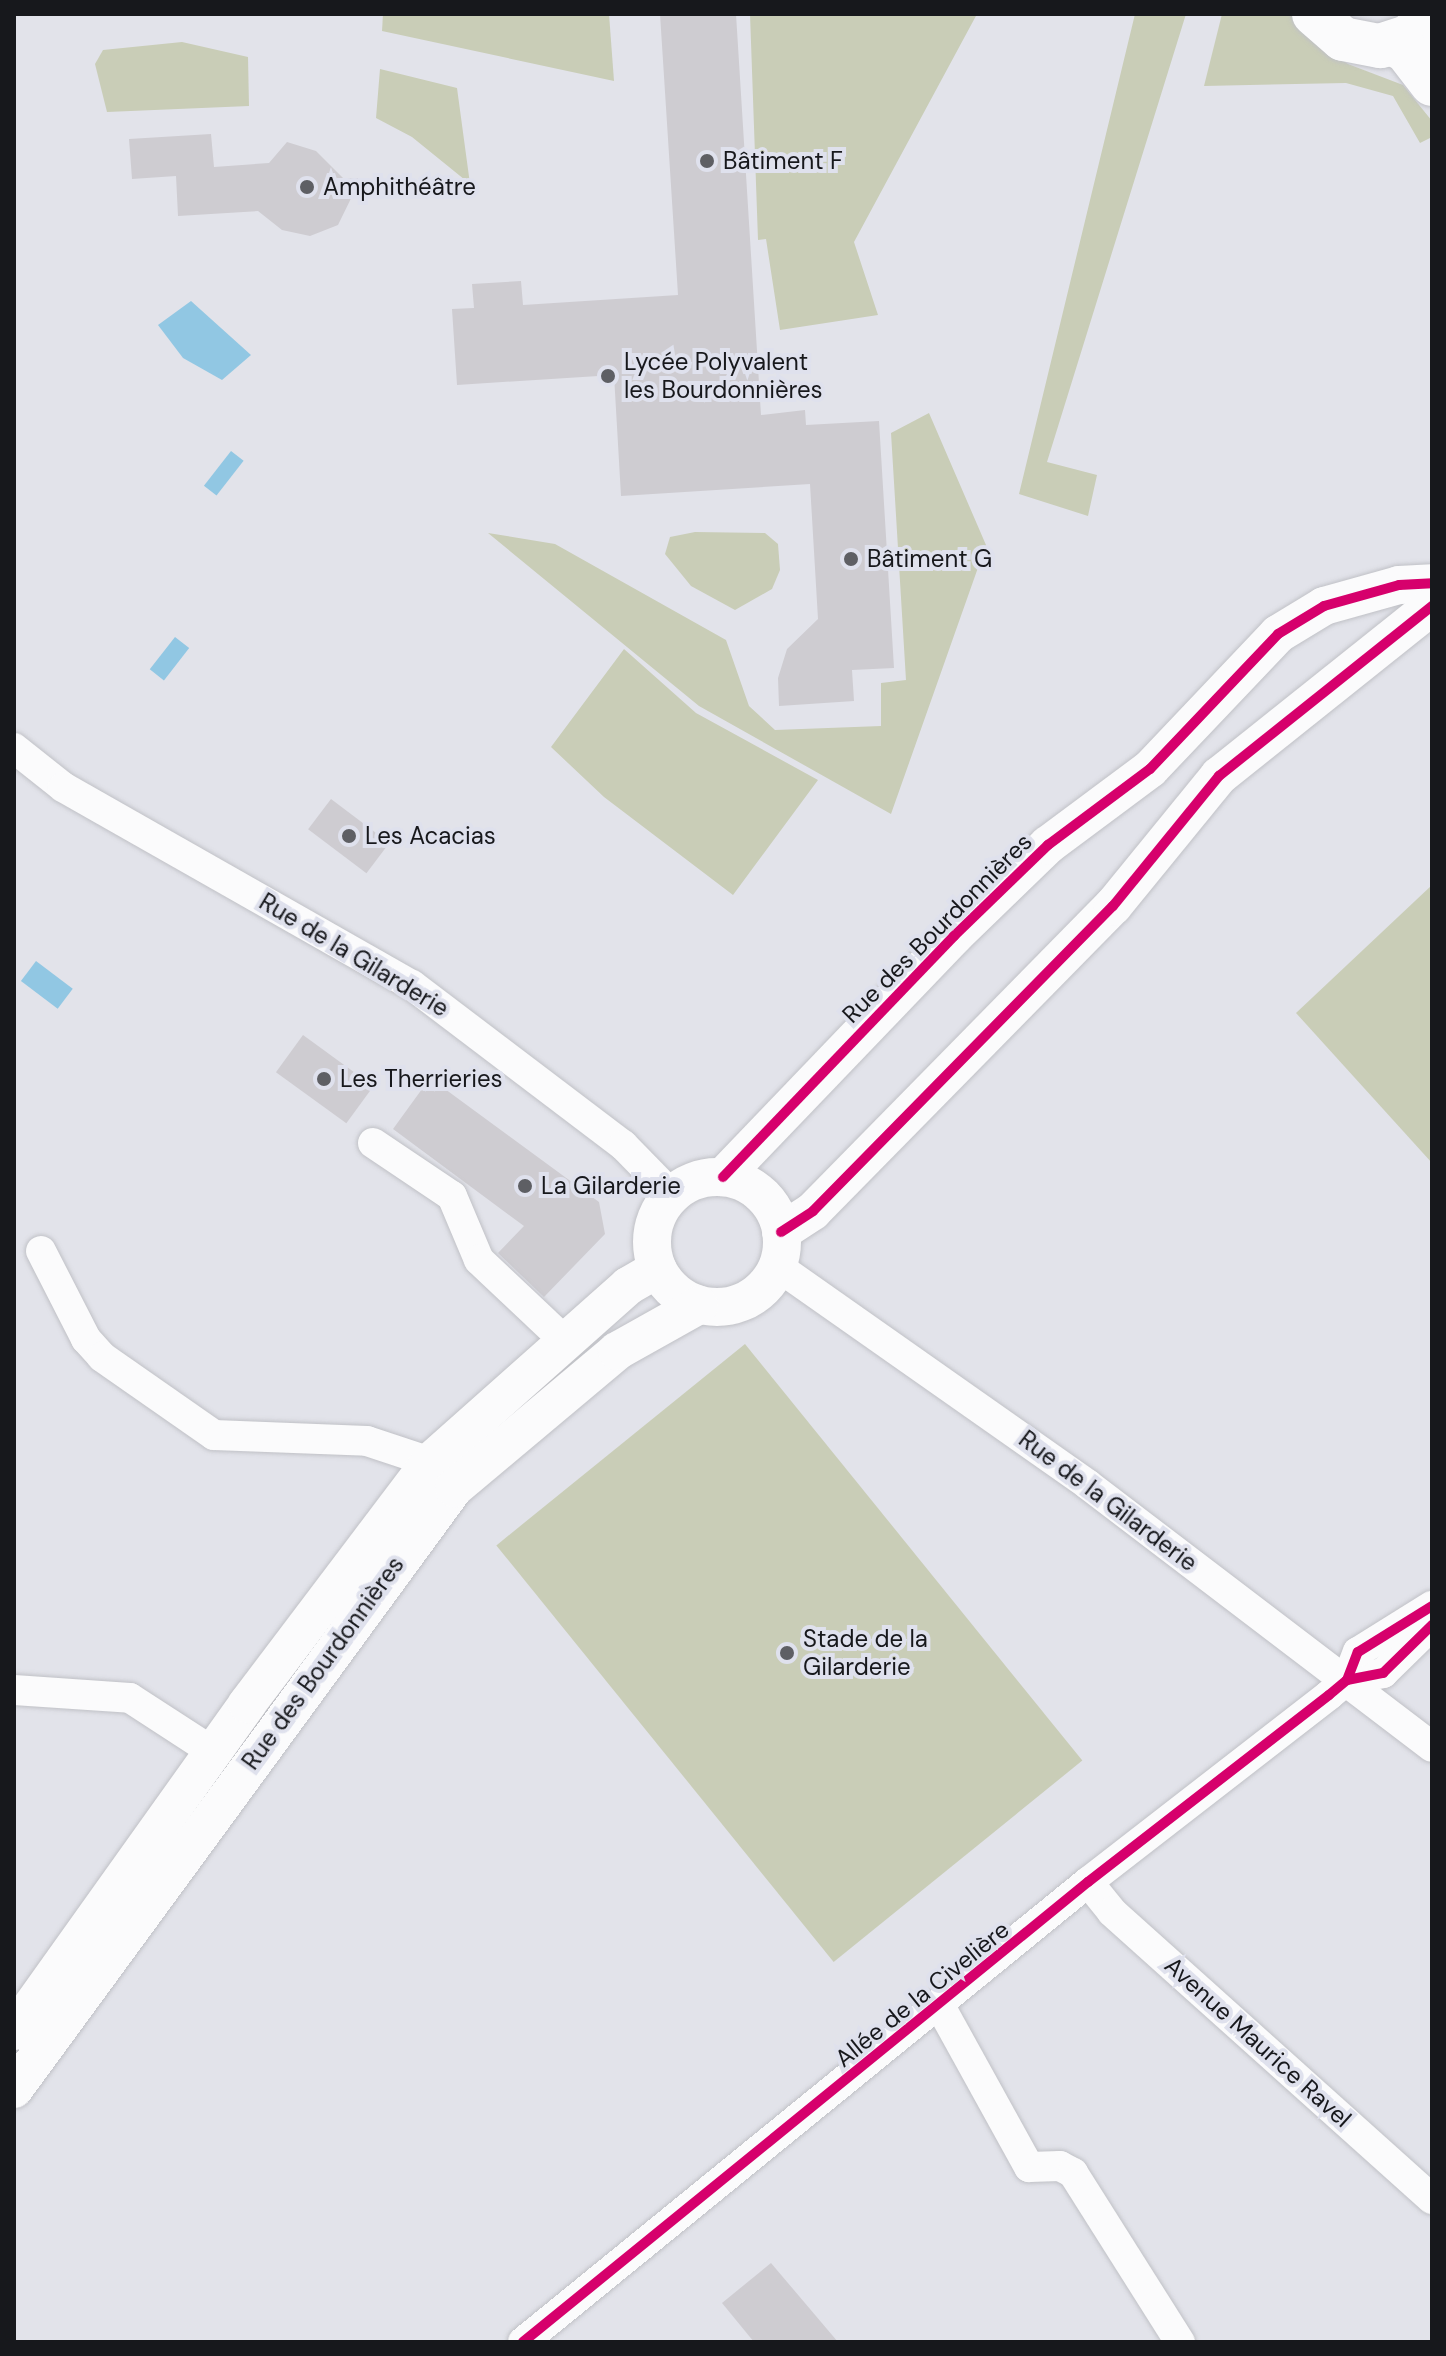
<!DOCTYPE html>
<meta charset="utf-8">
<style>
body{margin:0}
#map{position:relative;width:1446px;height:2356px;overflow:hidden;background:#e2e3ea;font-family:"DM Sans",sans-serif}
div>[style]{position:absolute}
.green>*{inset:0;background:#c9cdb7;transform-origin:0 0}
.water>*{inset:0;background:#91c7e3;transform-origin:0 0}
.building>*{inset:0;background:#ceccd1;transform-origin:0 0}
.roads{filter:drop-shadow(0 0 2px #c0c1c6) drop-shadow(0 0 2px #c0c1c6)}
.minor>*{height:30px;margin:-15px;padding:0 15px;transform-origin:15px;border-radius:15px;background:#fbfbfc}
.tertiary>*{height:38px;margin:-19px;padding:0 19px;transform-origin:19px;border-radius:19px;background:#fbfbfc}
.tertiary>.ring{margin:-19px;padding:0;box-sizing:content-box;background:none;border:38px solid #fbfbfc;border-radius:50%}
.primary>*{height:44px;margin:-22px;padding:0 22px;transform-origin:22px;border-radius:22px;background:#fbfbfc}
.cycleway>*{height:10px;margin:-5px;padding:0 5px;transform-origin:5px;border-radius:5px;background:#d6006c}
.dots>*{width:22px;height:22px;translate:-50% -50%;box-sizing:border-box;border:4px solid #dfe1ed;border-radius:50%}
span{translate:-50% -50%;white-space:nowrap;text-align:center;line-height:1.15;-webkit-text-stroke:8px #dfe1ed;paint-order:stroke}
.poi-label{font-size:24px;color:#17181c}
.left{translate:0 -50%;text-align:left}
.street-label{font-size:24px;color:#17181c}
.frame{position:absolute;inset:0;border:16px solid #17181c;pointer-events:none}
</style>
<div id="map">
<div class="green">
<div style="clip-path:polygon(383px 14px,609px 14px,614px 81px,382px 31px)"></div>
<div style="clip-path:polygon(750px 14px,977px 14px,854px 242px,878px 315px,780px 330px,766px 239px,758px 240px)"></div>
<div style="clip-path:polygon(1135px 14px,1186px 14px,1047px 462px,1097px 475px,1088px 516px,1019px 494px)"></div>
<div style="clip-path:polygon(1222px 14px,1295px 14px,1316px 44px,1348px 64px,1403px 85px,1432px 121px,1432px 137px,1420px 143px,1393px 96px,1346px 83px,1204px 86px)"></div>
<div style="clip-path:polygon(182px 42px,248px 57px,249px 106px,107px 112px,95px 64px,103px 50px)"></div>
<div style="clip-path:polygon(380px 69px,457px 88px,470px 184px,412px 137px,376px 118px)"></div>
<div style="clip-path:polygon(929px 413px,986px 545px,891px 814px,699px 706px,488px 533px,555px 544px,726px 640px,749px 706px,775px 730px,881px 726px,881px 683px,906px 680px,891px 433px)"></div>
<div style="clip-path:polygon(695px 532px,765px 533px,778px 544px,780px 570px,772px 589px,735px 610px,691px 586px,665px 554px,670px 537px)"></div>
<div style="clip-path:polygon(624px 649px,696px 713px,818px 780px,733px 895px,604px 797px,551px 747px)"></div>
<div style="clip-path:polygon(1432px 885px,1432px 1163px,1296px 1013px)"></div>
<div style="left:745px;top:1344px;width:536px;height:320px;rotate:51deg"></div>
</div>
<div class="water">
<div style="clip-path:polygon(191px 301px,251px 355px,222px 380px,183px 358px,158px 325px)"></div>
<div style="left:231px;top:451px;width:16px;height:44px;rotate:38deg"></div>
<div style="left:175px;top:637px;width:18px;height:41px;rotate:38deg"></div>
<div style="left:36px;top:961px;width:46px;height:25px;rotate:37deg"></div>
</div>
<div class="building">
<div style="clip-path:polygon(660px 14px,736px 14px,761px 415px,805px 410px,806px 425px,879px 421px,894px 668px,852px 670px,854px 701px,779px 706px,778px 678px,787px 649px,818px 619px,810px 484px,621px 496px,614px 375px,457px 385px,452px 309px,474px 308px,472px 284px,521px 281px,523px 305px,678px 295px)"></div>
<div style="clip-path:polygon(211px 134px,214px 167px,269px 163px,287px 142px,316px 151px,344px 179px,361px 178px,338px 225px,310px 236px,282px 230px,258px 211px,178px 216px,176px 176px,132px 179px,129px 139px)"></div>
<div style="left:331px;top:799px;width:73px;height:38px;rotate:37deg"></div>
<div style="left:303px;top:1035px;width:87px;height:46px;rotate:36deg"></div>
<div style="clip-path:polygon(430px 1078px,599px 1202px,605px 1234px,544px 1297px,498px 1253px,524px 1226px,393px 1129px)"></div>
<div style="clip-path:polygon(771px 2263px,838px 2342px,754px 2342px,722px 2303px)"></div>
</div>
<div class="roads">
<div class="minor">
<div style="left:14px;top:748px;width:63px;rotate:38.5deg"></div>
<div style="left:63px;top:787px;width:401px;rotate:29.6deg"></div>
<div style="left:412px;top:985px;width:265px;rotate:37.2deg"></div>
<div style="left:623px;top:1145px;width:70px;rotate:45.6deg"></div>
<div style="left:373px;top:1143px;width:95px;rotate:33.9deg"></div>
<div style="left:452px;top:1196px;width:69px;rotate:67.1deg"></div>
<div style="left:479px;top:1260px;width:118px;rotate:43.3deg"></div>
<div style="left:41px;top:1251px;width:99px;rotate:62.9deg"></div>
<div style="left:86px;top:1339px;width:24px;rotate:48deg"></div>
<div style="left:102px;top:1357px;width:136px;rotate:34.9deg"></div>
<div style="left:214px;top:1435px;width:153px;rotate:2.2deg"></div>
<div style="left:367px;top:1441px;width:66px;rotate:18.4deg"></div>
<div style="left:777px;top:1266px;width:379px;rotate:35.1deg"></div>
<div style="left:1087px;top:1484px;width:434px;rotate:37.3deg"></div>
<div style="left:1347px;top:1680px;width:37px;rotate:-11deg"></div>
<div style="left:1383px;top:1673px;width:69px;rotate:-44.4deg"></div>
<div style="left:14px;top:1690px;width:116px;rotate:3.9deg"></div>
<div style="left:130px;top:1698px;width:99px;rotate:33deg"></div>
<div style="left:1088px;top:1882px;width:38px;rotate:51deg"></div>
<div style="left:1112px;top:1912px;width:430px;rotate:41.9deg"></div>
<div style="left:940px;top:2006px;width:184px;rotate:61.1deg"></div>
<div style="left:1029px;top:2167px;width:31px;rotate:-2deg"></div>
<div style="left:1060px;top:2166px;width:15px;rotate:28deg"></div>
<div style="left:1073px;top:2173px;width:200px;rotate:57.7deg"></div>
<div style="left:523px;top:2342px;width:729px;rotate:-39.15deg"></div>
<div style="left:1088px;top:1882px;width:305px;rotate:-37.8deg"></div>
<div style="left:1329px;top:1695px;width:23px;rotate:-40deg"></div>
<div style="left:1347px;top:1680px;width:30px;rotate:-69deg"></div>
<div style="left:1358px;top:1652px;width:87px;rotate:-31.9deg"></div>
</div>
<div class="tertiary">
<div style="left:723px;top:1177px;width:334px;rotate:-46.2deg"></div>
<div style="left:954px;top:936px;width:131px;rotate:-44.1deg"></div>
<div style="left:1048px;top:845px;width:127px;rotate:-36.7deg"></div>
<div style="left:1150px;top:769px;width:186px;rotate:-46.5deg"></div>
<div style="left:1278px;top:634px;width:54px;rotate:-31.3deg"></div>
<div style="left:1324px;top:606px;width:78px;rotate:-15.6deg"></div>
<div style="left:1399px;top:585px;width:33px;rotate:-3deg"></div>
<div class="ring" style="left:652px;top:1177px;width:92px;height:92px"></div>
<div style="left:781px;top:1232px;width:38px;rotate:-33deg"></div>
<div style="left:813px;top:1211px;width:428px;rotate:-45.5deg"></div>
<div style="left:1113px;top:906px;width:168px;rotate:-50.8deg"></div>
<div style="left:1219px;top:776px;width:273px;rotate:-38.6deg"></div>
<div style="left:14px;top:2031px;width:402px;rotate:-54.5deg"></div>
<div style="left:247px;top:1704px;width:303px;rotate:-52.9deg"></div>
<div style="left:430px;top:1462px;width:265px;rotate:-41.6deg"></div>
<div style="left:628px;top:1286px;width:34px;rotate:-30deg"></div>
<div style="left:14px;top:2089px;width:745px;rotate:-53.79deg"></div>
<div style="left:454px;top:1488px;width:213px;rotate:-40deg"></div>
<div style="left:617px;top:1351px;width:94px;rotate:-29.3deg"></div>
</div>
<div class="primary">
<div style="left:1314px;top:14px;width:38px;rotate:41deg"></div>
<div style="left:1343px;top:39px;width:38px;rotate:11deg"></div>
<div style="left:1380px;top:46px;width:29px;rotate:-18deg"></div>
<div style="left:1408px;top:37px;width:33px;rotate:-43deg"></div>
<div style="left:1391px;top:44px;width:15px;rotate:20deg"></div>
<div style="left:1405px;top:49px;width:44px;rotate:52.4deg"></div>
</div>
</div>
<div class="cycleway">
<div style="left:723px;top:1177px;width:334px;rotate:-46.2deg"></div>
<div style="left:954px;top:936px;width:131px;rotate:-44.1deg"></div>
<div style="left:1048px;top:845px;width:127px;rotate:-36.7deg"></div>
<div style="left:1150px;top:769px;width:186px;rotate:-46.5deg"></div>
<div style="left:1278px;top:634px;width:54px;rotate:-31.3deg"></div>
<div style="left:1324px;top:606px;width:78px;rotate:-15.6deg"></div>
<div style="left:1399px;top:585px;width:33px;rotate:-3deg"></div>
<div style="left:781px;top:1232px;width:38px;rotate:-33deg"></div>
<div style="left:813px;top:1211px;width:428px;rotate:-45.5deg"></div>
<div style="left:1113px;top:906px;width:168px;rotate:-50.8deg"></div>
<div style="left:1219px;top:776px;width:273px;rotate:-38.6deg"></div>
<div style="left:1347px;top:1680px;width:37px;rotate:-11deg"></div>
<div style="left:1383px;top:1673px;width:69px;rotate:-44.4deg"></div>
<div style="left:523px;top:2342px;width:729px;rotate:-39.15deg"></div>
<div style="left:1088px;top:1882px;width:305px;rotate:-37.8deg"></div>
<div style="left:1329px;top:1695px;width:23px;rotate:-40deg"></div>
<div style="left:1347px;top:1680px;width:30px;rotate:-69deg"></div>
<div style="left:1358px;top:1652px;width:87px;rotate:-31.9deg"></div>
</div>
<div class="dots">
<div style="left:707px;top:161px;background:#5e5f64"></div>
<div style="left:307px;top:187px;background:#5e5f64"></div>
<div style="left:608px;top:376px;background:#5e5f64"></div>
<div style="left:851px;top:559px;background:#5e5f64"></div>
<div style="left:349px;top:836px;background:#5e5f64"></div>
<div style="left:324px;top:1079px;background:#5e5f64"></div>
<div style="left:525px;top:1186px;background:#5e5f64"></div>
<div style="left:787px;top:1653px;background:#5e5f64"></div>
</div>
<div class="poi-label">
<span class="left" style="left:723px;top:161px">Bâtiment F</span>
<span class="left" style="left:323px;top:187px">Amphithéâtre</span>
<span class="left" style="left:624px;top:376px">Lycée Polyvalent<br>les Bourdonnières</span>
<span class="left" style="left:867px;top:559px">Bâtiment G</span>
<span class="left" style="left:365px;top:836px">Les Acacias</span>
<span class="left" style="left:340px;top:1079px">Les Therrieries</span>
<span class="left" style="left:541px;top:1186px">La Gilarderie</span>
<span class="left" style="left:803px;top:1653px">Stade de la<br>Gilarderie</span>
</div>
<div class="street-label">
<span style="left:937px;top:928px;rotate:-45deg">Rue des Bourdonnières</span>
<span style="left:354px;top:955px;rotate:31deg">Rue de la Gilarderie</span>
<span style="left:1108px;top:1501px;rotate:37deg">Rue de la Gilarderie</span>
<span style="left:323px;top:1663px;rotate:-54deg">Rue des Bourdonnières</span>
<span style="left:922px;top:1994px;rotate:-39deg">Allée de la Civelière</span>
<span style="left:1258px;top:2042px;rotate:42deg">Avenue Maurice Ravel</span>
</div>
<div class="frame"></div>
</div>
